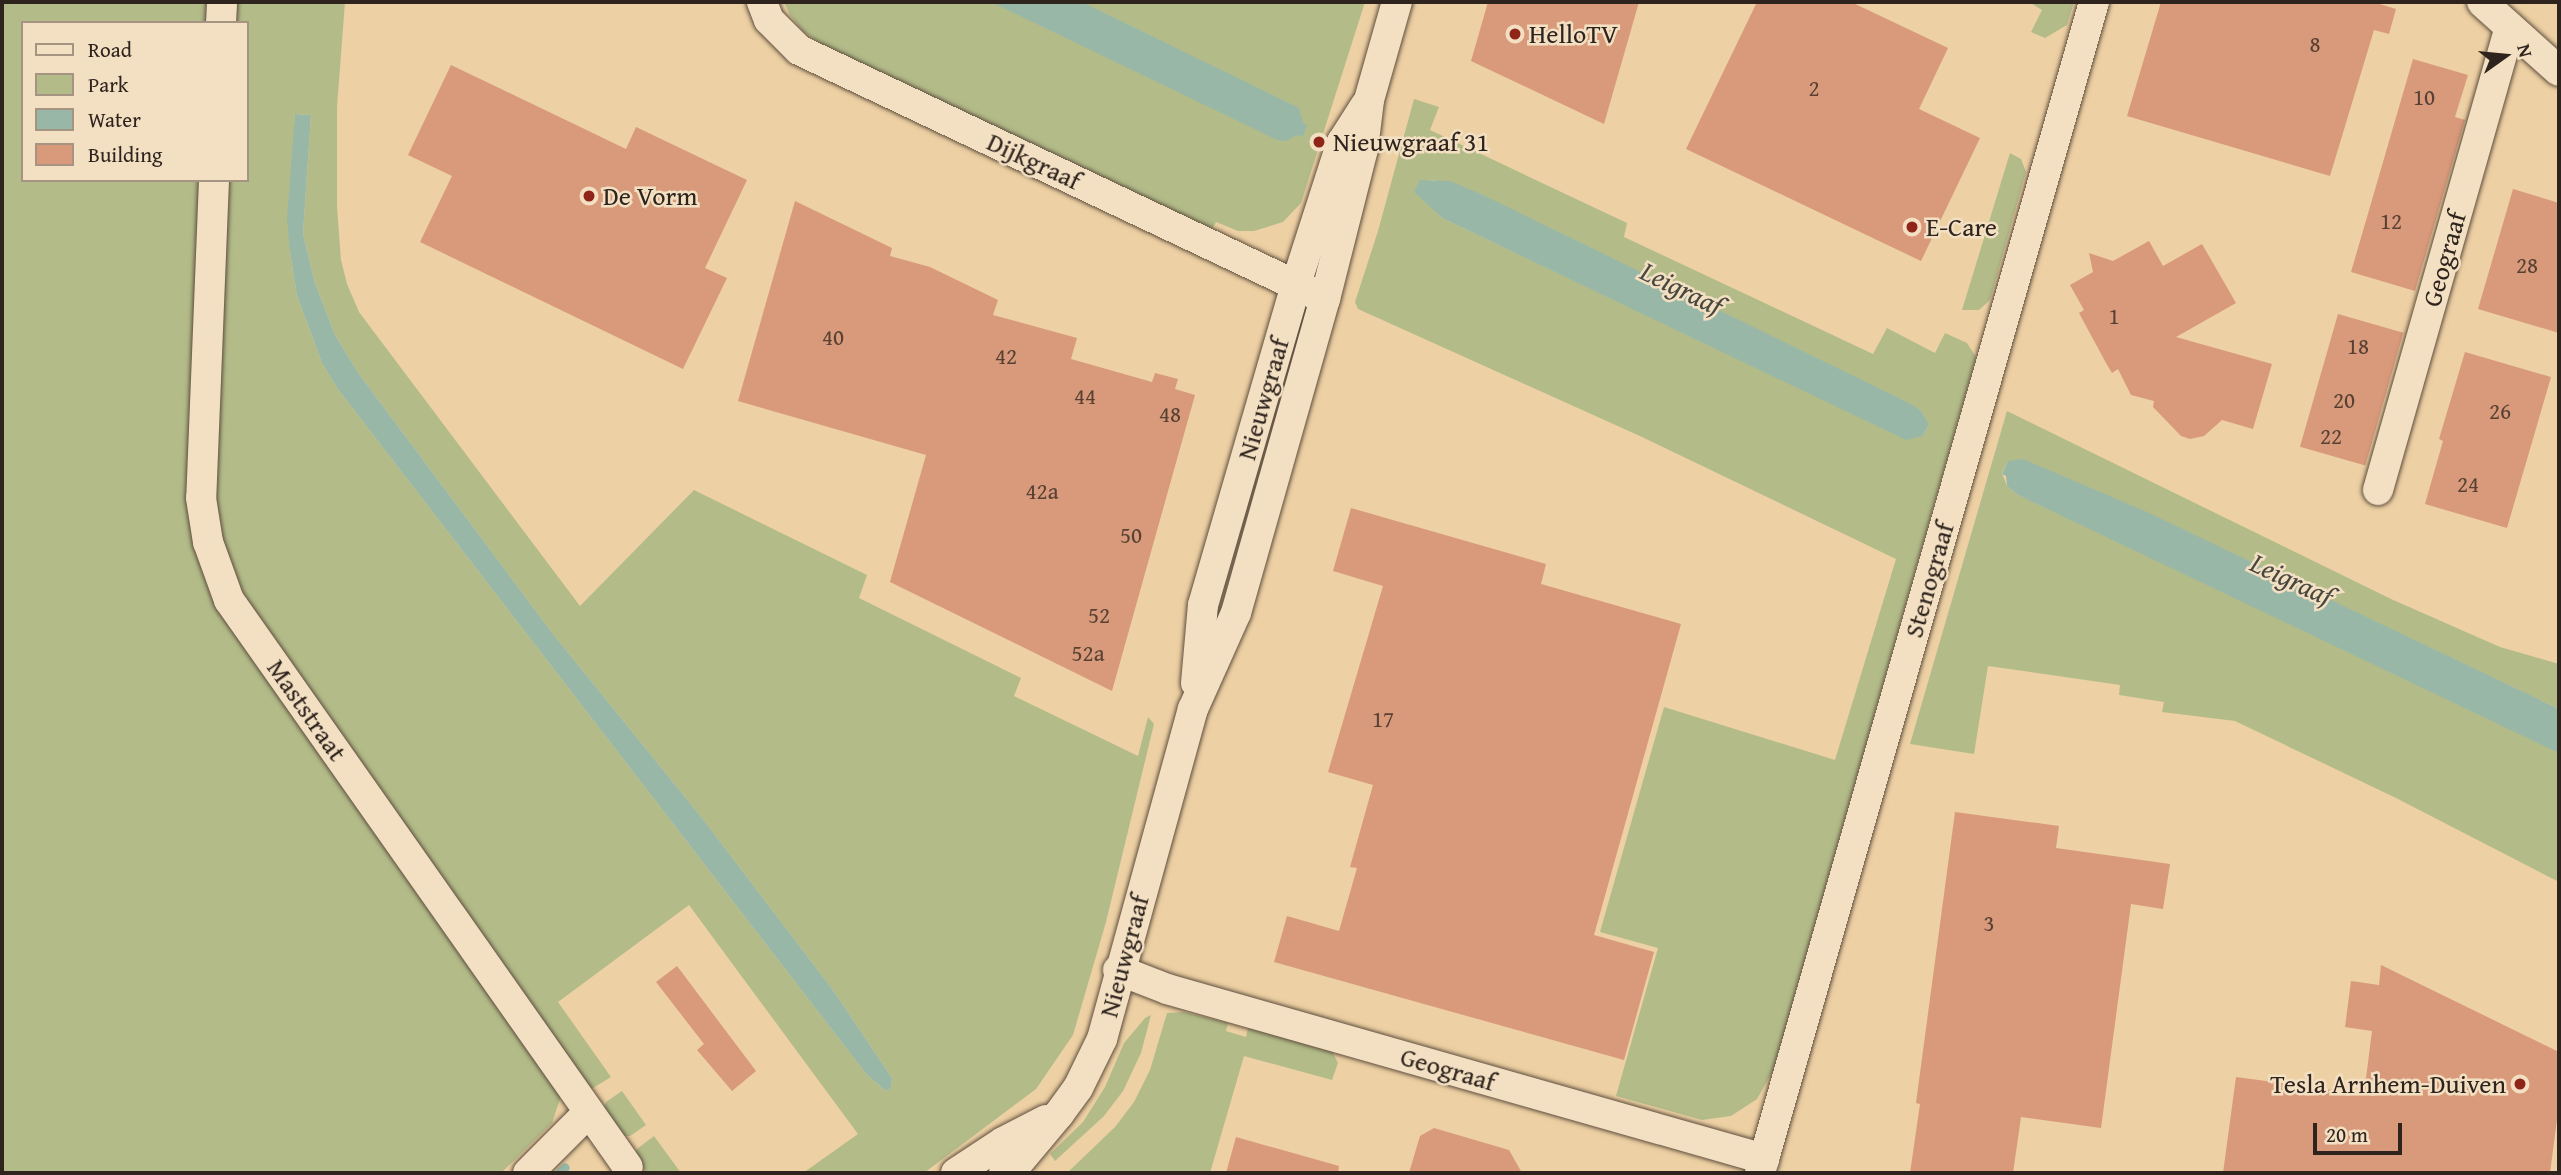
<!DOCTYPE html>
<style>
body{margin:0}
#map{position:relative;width:2561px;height:1175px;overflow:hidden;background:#edd0a3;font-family:"Gentium Book Plus",serif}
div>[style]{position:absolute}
.green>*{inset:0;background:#b3bc89}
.water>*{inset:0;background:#99b7a7}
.stream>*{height:9px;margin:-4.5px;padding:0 4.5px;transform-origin:4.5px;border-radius:4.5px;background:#99b7a7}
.building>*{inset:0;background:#d89a7a;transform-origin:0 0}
.roads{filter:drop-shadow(0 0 2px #5e4e3e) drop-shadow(0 0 2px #5e4e3e)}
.minor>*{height:30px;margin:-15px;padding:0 15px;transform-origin:15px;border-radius:15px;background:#f3e0c3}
.dots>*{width:19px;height:19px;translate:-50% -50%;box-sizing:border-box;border:4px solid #f3e0c3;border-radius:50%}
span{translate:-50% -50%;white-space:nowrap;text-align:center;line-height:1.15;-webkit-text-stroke:5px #f3e0c3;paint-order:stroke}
.number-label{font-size:23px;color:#584134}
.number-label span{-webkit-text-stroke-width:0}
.poi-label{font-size:26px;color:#2e231d}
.left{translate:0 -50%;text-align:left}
.right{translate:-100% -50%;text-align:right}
.street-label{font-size:26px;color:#2e231d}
.water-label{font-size:28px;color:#494840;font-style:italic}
.frame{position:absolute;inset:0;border:4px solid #2e231d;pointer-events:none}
.legend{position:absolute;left:21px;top:21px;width:228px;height:161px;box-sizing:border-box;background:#f3e0c3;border:2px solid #a49481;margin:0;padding:9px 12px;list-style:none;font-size:21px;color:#2e231d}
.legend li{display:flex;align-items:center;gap:14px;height:35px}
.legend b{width:35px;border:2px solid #a49481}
.north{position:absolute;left:2470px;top:21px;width:70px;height:70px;-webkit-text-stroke:5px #f3e0c3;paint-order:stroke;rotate:75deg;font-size:19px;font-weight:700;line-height:28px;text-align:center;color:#2e231d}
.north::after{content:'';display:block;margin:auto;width:24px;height:32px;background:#2e231d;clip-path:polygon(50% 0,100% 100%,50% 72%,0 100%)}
.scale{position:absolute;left:2313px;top:1123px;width:89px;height:32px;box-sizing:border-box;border:4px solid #2e231d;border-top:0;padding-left:9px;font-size:21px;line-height:24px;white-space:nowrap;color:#2e231d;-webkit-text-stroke:5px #f3e0c3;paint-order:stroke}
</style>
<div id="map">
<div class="green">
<div style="clip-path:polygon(2px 2px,210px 2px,209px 23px,23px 23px,23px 180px,201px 180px,198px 534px,562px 1093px,552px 1123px,501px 1173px,2px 1173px)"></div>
<div style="clip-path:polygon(evenodd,231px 2px,345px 2px,337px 107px,337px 207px,341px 260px,347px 284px,359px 312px,580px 606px,694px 490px,867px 575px,859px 598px,1021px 678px,1014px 696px,1138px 756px,1148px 717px,1154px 724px,1106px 922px,1073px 1035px,1036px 1089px,924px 1173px,803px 1173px,858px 1134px,689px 905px,558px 1002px,611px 1077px,593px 1088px,584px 1089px,250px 620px,212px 512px,223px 180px,247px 180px,247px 23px,230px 23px,231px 2px,295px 114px,311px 115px,303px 234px,315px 283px,335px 335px,359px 374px,553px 634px,702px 818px,833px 990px,892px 1078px,891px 1087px,886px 1091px,867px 1075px,337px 388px,322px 363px,297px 296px,290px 252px,295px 114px)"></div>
<div style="clip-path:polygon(784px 2px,1365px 2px,1301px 203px,1283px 222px,1254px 231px,1238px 231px,1216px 222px,1211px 231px,826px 47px,804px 32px,790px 15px)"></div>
<div style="clip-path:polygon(2029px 2px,2074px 2px,2067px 25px,2045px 38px,2031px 32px,2042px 10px)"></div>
<div style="clip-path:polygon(evenodd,1414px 99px,1439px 107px,1430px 130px,1627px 223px,1624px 237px,1873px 354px,1887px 328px,1935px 353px,1945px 333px,1967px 343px,1976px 357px,1773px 1071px,1757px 1099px,1731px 1116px,1702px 1120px,1616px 1096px,1658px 948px,1600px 932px,1664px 707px,1835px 760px,1896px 559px,1642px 437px,1358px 309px,1355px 302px,1378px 231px,1414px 99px,1434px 180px,1929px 424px,1923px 436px,1608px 297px,1442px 218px,1417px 194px,1423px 181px,1434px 180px)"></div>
<div style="clip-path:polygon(2010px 153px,2021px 159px,2026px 172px,1990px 300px,1979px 310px,1962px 310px)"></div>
<div style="clip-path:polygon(2007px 411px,2391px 599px,2500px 647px,2559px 664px,2559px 709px,2130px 505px,2017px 469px,2008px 461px,2002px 473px,2007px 486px,2018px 495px,2559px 744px,2559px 882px,2396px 798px,2235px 721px,2162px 712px,2164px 702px,2119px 695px,2120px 685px,1988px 666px,1974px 754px,1910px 744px)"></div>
<div style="clip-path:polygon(1184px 1012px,1228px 1023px,1226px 1031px,1246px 1037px,1248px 1028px,1332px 1051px,1338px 1063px,1332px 1080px,1244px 1056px,1210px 1173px,1067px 1173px,1115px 1127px,1134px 1102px,1150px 1070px,1167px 1013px)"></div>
<div style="clip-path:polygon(1151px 1015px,1141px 1053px,1123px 1091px,1104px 1116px,1055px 1161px,1050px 1154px,1083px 1122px,1105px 1087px,1124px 1043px,1145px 1018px)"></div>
<div style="clip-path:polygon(622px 1091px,646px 1125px,630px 1136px,622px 1136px,603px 1111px,606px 1102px)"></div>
<div style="clip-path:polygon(654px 1136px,681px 1173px,646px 1173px,636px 1155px,637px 1149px)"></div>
</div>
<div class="water">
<div style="clip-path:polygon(991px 2px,1082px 2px,1299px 108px,1303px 123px,1307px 125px,1303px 137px,1297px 135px,1286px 141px,1277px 140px)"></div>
<div style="clip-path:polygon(295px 114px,311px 115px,303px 234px,315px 283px,335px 335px,359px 374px,553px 634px,702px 818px,833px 990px,892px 1078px,891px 1088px,886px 1091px,867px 1075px,337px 388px,322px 363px,297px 296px,290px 252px,287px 219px)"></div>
<div style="clip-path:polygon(1420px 180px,1450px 181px,1483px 195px,1911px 404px,1920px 410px,1929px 424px,1923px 436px,1906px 440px,1442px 218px,1414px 192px)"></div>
<div style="clip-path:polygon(2023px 459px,2147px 512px,2559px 709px,2559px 753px,2018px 495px,2007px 486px,2006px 476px,2002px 474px,2008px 461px)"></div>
</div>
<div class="stream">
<div style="left:559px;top:1173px;width:8px;rotate:-45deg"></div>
</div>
<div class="building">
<div style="clip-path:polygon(1488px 2px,1639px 2px,1604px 124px,1471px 61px)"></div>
<div style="clip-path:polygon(1757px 2px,1851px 2px,1948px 48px,1919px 109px,1980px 138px,1921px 261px,1686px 149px)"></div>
<div style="clip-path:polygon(2161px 2px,2373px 2px,2396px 9px,2389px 34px,2374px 30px,2330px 176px,2127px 116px)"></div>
<div style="clip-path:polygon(2413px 59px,2468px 75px,2455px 117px,2465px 120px,2415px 291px,2351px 272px)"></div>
<div style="clip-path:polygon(451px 65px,626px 149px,636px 127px,747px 180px,705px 268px,727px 278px,683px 369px,420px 242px,452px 176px,408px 155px)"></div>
<div style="clip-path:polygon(2513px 189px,2559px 203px,2559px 333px,2478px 309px)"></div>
<div style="clip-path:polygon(795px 201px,892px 248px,890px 256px,930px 267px,998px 300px,993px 315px,1077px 338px,1071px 359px,1152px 382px,1155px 373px,1178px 379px,1175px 389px,1195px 395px,1112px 691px,890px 582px,926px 455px,738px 401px)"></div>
<div style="clip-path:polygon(2149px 241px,2163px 266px,2202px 244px,2236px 303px,2176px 337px,2272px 364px,2253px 429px,2222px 420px,2204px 436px,2190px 439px,2181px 436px,2153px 407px,2154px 401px,2131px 395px,2118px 369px,2112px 373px,2106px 363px,2079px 313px,2084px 310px,2070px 285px,2093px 272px,2089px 253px,2113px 261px)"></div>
<div style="left:2338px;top:314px;width:68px;height:138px;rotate:16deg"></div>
<div style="clip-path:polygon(2465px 352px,2551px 377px,2507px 528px,2425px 504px,2443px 441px,2439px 439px)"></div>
<div style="clip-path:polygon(1351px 508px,1546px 564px,1541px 584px,1681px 624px,1594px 935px,1654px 952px,1624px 1060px,1274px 962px,1287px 916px,1339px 931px,1357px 868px,1350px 867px,1373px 785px,1328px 772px,1383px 586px,1333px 571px)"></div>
<div style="clip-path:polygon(1955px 812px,2059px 826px,2056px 848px,2170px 864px,2163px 909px,2131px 904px,2101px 1128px,2021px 1117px,2013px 1173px,1910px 1173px,1920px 1104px,1916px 1103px)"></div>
<div style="clip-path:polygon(2381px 965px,2559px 1052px,2559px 1104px,2550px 1173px,2223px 1173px,2236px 1077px,2364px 1094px,2372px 1031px,2345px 1027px,2351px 981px,2379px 985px)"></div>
<div style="clip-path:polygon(677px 966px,756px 1071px,732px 1091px,697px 1050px,704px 1044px,656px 982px)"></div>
<div style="clip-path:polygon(1434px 1128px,1509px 1150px,1522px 1173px,1409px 1173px,1420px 1136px)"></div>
<div style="clip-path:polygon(1236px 1137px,1339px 1166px,1338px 1173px,1226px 1173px)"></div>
</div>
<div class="roads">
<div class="minor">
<div style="left:762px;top:2px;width:19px;rotate:69deg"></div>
<div style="left:769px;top:20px;width:42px;rotate:45deg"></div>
<div style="left:799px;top:50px;width:582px;rotate:25.33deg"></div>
<div style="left:2482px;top:2px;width:103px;rotate:41.9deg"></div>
<div style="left:221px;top:23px;width:21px;rotate:-87deg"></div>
<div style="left:214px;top:180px;width:318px;rotate:92.3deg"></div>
<div style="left:201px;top:498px;width:45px;rotate:81deg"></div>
<div style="left:208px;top:542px;width:62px;rotate:70.1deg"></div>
<div style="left:229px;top:600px;width:693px;rotate:54.87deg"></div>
<div style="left:2378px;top:490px;width:481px;rotate:-74.1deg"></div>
<div style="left:1196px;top:683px;width:78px;rotate:-84.9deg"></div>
<div style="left:1203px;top:605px;width:334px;rotate:-73.8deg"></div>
<div style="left:1296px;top:284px;width:149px;rotate:-72.1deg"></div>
<div style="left:1342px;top:142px;width:43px;rotate:-57.4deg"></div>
<div style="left:1118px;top:970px;width:53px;rotate:21.2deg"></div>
<div style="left:1167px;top:989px;width:621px;rotate:15.89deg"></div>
<div style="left:1764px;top:1159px;width:15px;rotate:106deg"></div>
<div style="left:1764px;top:1159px;width:1203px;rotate:-74.08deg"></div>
<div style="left:528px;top:1173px;width:86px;rotate:-45deg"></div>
<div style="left:956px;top:1173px;width:56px;rotate:-33.4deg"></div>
<div style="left:1003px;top:1142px;width:48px;rotate:-27.1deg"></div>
<div style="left:1004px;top:1173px;width:17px;rotate:-36deg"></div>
<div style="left:1018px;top:1163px;width:64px;rotate:-50.1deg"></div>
<div style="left:1059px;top:1114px;width:32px;rotate:-54deg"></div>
<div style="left:1078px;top:1088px;width:55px;rotate:-63.9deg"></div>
<div style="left:1102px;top:1039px;width:342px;rotate:-74.6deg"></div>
<div style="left:1193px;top:709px;width:105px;rotate:-65.9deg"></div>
<div style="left:1236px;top:613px;width:326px;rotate:-74.2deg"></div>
<div style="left:1325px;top:299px;width:155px;rotate:-75.8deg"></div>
<div style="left:1363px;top:149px;width:49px;rotate:-83deg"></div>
<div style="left:1369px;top:100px;width:102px;rotate:-74.1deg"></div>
</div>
</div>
<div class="dots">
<div style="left:1515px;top:34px;background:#8f2418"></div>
<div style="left:1319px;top:142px;background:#8f2418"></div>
<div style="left:589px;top:196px;background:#8f2418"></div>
<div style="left:1912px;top:227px;background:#8f2418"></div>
<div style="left:2520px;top:1084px;background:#8f2418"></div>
</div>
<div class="number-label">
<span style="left:2315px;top:44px">8</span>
<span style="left:1814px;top:88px">2</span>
<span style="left:2424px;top:97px">10</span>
<span style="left:2391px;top:221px">12</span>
<span style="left:2527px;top:265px">28</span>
<span style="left:2114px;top:316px">1</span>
<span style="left:833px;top:337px">40</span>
<span style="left:2358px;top:346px">18</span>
<span style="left:1006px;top:356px">42</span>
<span style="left:1085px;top:396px">44</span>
<span style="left:2344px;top:400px">20</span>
<span style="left:2500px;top:411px">26</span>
<span style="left:1170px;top:414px">48</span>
<span style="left:2331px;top:436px">22</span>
<span style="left:2468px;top:484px">24</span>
<span style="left:1042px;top:491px">42a</span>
<span style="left:1131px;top:535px">50</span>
<span style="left:1099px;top:615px">52</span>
<span style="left:1088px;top:653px">52a</span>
<span style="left:1383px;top:719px">17</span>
<span style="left:1989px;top:923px">3</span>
</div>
<div class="poi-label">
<span class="left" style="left:1529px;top:34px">HelloTV</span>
<span class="left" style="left:1333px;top:142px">Nieuwgraaf 31</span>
<span class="left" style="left:603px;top:196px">De Vorm</span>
<span class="left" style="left:1926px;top:227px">E-Care</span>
<span class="right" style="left:2506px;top:1084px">Tesla Arnhem-Duiven</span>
</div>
<div class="street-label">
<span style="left:1034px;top:161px;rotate:25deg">Dijkgraaf</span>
<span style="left:2444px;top:259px;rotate:-74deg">Geograaf</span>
<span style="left:1263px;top:399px;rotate:-74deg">Nieuwgraaf</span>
<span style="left:1929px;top:580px;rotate:-74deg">Stenograaf</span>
<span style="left:307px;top:710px;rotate:55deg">Maststraat</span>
<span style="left:1124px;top:956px;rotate:-75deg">Nieuwgraaf</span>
<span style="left:1448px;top:1069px;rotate:16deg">Geograaf</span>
</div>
<div class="water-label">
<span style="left:1682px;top:288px;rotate:26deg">Leigraaf</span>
<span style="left:2292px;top:579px;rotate:25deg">Leigraaf</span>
</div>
<div class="frame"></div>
<ul class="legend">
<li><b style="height:9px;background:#f3e0c3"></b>Road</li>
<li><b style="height:19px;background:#b3bc89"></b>Park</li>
<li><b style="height:19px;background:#99b7a7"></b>Water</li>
<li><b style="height:19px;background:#d89a7a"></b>Building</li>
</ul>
<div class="north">N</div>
<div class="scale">20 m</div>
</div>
